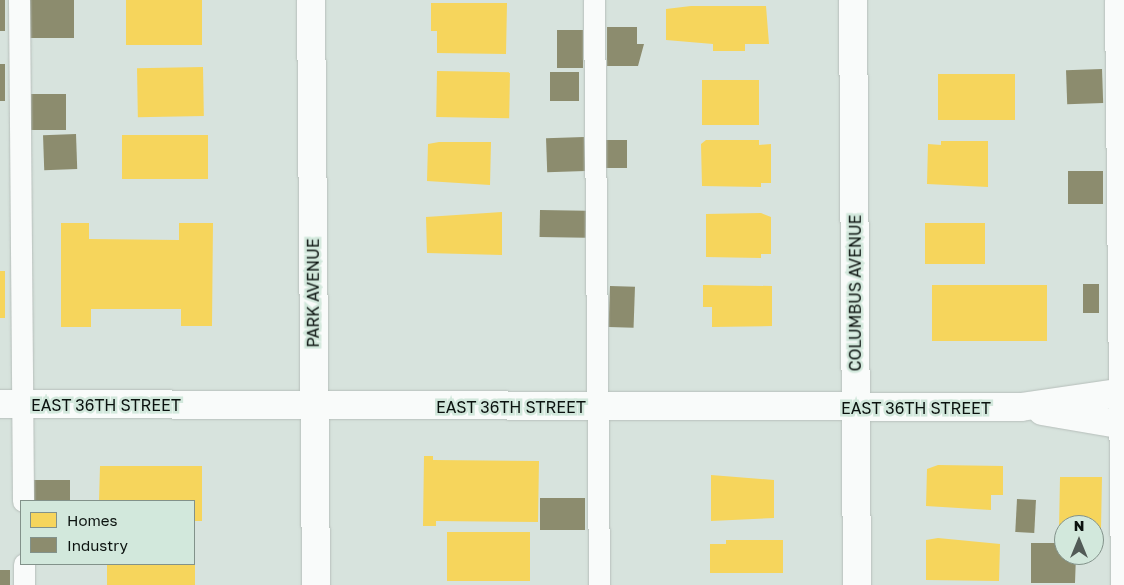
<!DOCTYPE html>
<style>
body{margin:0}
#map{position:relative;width:1124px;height:585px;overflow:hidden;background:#d7e3dd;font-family:"Golos Text",sans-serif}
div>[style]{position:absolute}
.homes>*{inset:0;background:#f6d55c;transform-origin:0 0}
.industry>*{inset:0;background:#8c8c6e;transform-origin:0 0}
.roads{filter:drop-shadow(0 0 1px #b6beba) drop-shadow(0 0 1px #b6beba)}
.lane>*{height:21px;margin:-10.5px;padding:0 10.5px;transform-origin:10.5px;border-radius:10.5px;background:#f9fbfa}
.street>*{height:28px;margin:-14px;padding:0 14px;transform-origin:14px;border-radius:14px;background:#f9fbfa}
.secondary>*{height:28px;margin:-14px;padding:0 14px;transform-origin:14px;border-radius:14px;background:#f9fbfa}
span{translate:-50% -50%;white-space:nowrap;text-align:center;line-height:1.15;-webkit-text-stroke:5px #d2e8dc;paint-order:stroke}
.street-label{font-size:16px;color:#0b120f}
.legend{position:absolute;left:20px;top:500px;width:175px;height:65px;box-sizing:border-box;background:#d2e8dc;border:1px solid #82928a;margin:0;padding:6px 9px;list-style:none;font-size:15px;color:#0b120f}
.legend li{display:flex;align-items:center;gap:10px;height:25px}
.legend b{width:25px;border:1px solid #82928a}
.north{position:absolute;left:1054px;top:515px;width:50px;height:50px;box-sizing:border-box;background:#d2e8dc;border:1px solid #82928a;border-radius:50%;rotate:0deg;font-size:14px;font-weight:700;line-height:20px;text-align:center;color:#0b120f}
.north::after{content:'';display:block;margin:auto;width:18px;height:22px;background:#525b57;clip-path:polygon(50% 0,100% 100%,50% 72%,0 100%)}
</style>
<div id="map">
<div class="homes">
<div style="left:126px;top:0;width:76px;height:45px"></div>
<div style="clip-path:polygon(431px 3px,507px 3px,506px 54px,437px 53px,437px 31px,431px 31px)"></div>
<div style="clip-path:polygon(691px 6px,766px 6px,769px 44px,745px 44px,745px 51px,713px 51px,713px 44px,666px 40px,666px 9px)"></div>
<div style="left:203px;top:67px;width:49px;height:66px;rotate:89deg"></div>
<div style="left:437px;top:71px;width:73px;height:46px;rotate:1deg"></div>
<div style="left:938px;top:74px;width:77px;height:46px"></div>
<div style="left:702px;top:80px;width:57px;height:45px"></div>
<div style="left:208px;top:135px;width:44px;height:86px;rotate:90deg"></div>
<div style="clip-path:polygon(706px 140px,759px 140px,759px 145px,771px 144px,771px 183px,761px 183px,761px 187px,702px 186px,701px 144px)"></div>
<div style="clip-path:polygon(941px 141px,988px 141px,988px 187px,927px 184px,928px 144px,941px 145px)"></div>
<div style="clip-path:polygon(439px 142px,491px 142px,490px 185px,427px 181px,428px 144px)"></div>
<div style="clip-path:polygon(502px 212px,502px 255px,427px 253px,426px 217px)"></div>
<div style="clip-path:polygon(761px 213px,771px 217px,771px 254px,761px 254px,761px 258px,706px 257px,706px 214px)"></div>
<div style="clip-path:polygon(61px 223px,89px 223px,89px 239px,179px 240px,179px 223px,213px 223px,212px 326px,181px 326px,181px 309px,91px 309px,91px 327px,61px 327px)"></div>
<div style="left:925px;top:223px;width:60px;height:41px"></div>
<div style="left:0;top:271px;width:5px;height:47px"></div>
<div style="clip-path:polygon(703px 285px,772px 286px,772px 326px,712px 327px,712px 307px,703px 307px)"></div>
<div style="left:932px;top:285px;width:115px;height:56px"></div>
<div style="clip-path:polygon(424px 456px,433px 456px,433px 460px,539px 461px,538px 522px,436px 521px,436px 526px,423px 526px)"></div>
<div style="clip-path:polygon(938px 465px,1003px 466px,1003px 495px,991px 495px,991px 510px,926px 506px,927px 469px)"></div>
<div style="clip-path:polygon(100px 466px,202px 466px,202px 521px,194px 521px,194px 501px,99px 501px)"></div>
<div style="clip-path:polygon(711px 475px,774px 480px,774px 518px,711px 521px)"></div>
<div style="clip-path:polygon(1060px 477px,1102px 477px,1101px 529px,1094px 529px,1094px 525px,1064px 525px,1059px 529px)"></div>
<div style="left:530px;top:532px;width:49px;height:83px;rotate:90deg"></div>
<div style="clip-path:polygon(938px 538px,1000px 544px,999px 581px,926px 580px,926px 540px)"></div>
<div style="clip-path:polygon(726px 540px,783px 540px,783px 573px,710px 573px,710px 544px,726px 544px)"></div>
<div style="left:107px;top:564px;width:88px;height:21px"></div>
</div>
<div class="industry">
<div style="left:0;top:0;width:5px;height:31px"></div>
<div style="left:28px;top:0;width:46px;height:38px"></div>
<div style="clip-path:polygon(607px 27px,637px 27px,637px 44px,644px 44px,638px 66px,607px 66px)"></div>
<div style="left:557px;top:30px;width:26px;height:38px"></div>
<div style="left:0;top:64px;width:5px;height:37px"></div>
<div style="left:1102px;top:69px;width:34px;height:36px;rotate:88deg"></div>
<div style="left:550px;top:72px;width:29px;height:29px"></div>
<div style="left:66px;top:94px;width:36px;height:35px;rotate:90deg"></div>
<div style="left:76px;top:134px;width:35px;height:33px;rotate:88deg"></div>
<div style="left:584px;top:137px;width:34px;height:38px;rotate:88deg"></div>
<div style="left:606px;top:140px;width:21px;height:28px"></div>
<div style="left:1068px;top:171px;width:35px;height:33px"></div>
<div style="left:540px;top:210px;width:46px;height:27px;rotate:1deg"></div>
<div style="left:1083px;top:284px;width:16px;height:29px"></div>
<div style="left:610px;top:286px;width:25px;height:41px;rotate:2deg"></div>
<div style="left:30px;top:480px;width:40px;height:21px"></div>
<div style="left:540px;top:498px;width:45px;height:32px"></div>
<div style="left:1017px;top:499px;width:19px;height:33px;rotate:3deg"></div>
<div style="clip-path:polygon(1031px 543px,1064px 543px,1064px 555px,1076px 555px,1075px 583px,1031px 583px)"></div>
<div style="left:0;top:570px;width:10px;height:15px"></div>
</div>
<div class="roads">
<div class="lane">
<div style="left:19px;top:0;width:501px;rotate:89.54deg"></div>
<div style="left:594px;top:0;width:585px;rotate:89.51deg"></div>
<div style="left:1115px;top:0;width:585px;rotate:89.41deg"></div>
<div style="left:24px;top:564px;width:21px;rotate:90deg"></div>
</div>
<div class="street">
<div style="left:853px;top:0;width:585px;rotate:89.61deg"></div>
</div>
<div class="secondary">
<div style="left:311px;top:0;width:585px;rotate:89.51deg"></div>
<div style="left:0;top:404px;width:1021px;rotate:0.17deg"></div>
<div style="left:1021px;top:407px;width:104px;rotate:-8.3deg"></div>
<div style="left:1042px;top:411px;width:83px;rotate:9.7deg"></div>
</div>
</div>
<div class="street-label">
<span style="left:313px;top:293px;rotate:-90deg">PARK AVENUE</span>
<span style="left:855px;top:293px;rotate:-90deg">COLUMBUS AVENUE</span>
<span style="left:106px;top:405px">EAST 36TH STREET</span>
<span style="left:511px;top:407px">EAST 36TH STREET</span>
<span style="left:916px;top:408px">EAST 36TH STREET</span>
</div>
<ul class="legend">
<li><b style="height:14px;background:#f6d55c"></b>Homes</li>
<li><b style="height:14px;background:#8c8c6e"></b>Industry</li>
</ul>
<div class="north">N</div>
</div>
